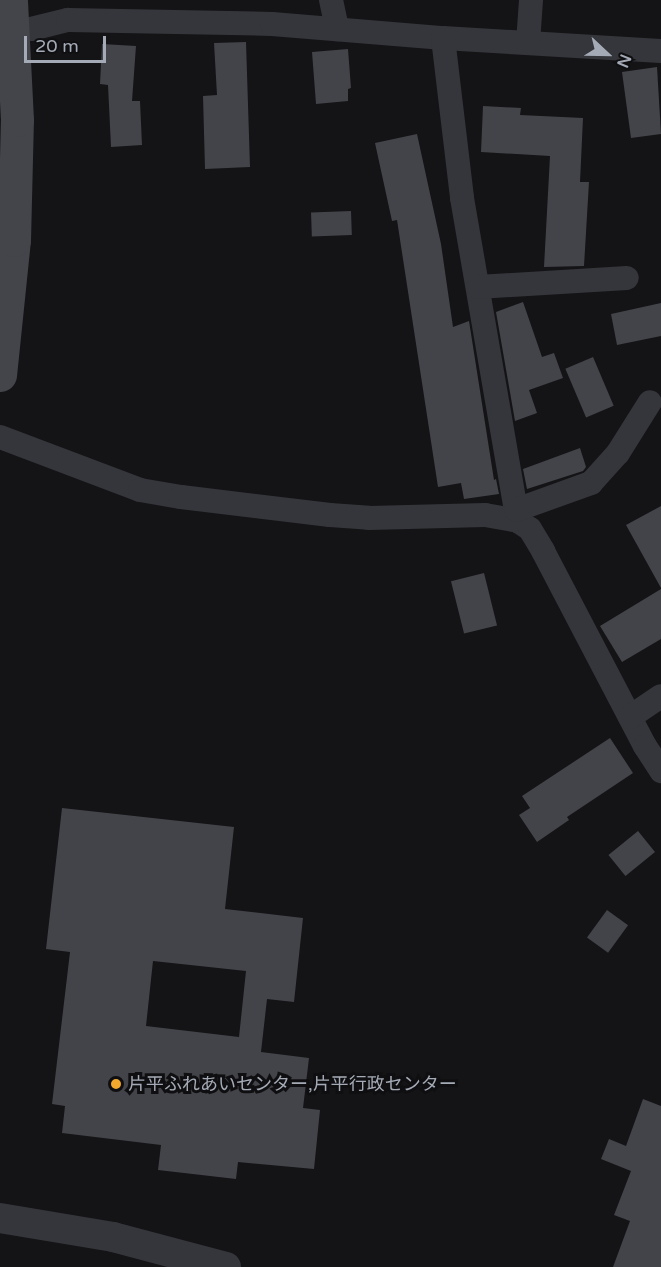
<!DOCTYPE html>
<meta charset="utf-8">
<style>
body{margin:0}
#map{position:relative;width:661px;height:1267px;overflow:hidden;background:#141416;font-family:"Varela Round","Noto Sans JP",sans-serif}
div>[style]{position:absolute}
.building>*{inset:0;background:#434449;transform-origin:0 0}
.minor>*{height:24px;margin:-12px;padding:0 12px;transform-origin:12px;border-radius:12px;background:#35363b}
.tertiary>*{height:30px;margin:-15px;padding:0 15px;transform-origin:15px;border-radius:15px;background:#35363b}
.secondary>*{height:33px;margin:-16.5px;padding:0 16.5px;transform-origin:16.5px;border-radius:16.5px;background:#43454b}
.dots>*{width:16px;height:16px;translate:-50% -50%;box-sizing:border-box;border:3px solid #0f0f11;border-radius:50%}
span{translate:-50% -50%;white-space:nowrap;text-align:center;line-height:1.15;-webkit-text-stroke:6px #0f0f11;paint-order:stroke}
.poi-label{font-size:18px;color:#a5abb6}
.left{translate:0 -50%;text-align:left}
.north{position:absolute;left:577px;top:24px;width:60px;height:60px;-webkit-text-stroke:4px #0f0f11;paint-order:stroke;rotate:112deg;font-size:16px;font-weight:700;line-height:24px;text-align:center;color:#a5abb6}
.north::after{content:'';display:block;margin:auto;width:21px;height:27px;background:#a5abb6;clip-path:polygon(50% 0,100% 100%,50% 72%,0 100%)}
.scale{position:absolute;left:24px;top:36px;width:82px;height:27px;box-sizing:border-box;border:3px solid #a5abb6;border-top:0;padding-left:8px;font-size:18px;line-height:21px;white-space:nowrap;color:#a5abb6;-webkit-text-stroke:4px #0f0f11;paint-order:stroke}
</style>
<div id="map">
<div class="building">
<div style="clip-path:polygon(246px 42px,250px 167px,205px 169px,203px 96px,217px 95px,214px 43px)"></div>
<div style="clip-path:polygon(102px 44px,136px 46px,132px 101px,140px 101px,142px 145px,111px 147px,108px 85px,100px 84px)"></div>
<div style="clip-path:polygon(348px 49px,351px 88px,348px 89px,348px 101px,316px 104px,312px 52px)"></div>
<div style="clip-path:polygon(657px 67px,661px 134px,631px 138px,622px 72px)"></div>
<div style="clip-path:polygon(483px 106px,521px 108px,520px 115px,583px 118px,580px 182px,589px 182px,584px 266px,544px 267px,550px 156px,481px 152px)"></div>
<div style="clip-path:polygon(417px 134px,441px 244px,453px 327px,469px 321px,494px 480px,496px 479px,499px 494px,464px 499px,461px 483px,438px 487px,397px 220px,392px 221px,375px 143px)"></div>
<div style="left:351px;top:211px;width:24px;height:40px;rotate:88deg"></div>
<div style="clip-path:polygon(523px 302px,542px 357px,554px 353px,563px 378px,529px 390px,537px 413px,515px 421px,496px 312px)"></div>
<div style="clip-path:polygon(661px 303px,661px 336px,617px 345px,611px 314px)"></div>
<div style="left:593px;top:357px;width:53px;height:30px;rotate:67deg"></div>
<div style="clip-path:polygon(580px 448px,586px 467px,583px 471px,527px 489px,523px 469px)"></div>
<div style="clip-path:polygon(661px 506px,661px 588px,626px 525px)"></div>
<div style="left:484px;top:573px;width:54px;height:34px;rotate:76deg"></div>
<div style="clip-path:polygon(661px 589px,661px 639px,622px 662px,600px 626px)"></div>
<div style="clip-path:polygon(610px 738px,633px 773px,567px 817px,569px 820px,537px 842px,519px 815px,530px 808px,522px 796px)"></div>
<div style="clip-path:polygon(evenodd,62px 808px,234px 827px,225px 909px,303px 918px,294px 1002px,267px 999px,261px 1052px,309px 1058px,303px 1108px,320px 1110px,314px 1169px,238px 1162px,236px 1179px,158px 1170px,161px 1145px,62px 1133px,65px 1106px,52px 1104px,70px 952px,46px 949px,62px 808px,153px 961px,246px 971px,239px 1037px,146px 1026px,153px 961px)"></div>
<div style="left:638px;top:831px;width:27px;height:38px;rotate:51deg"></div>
<div style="left:607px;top:910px;width:26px;height:34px;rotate:36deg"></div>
<div style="clip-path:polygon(643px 1099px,661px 1106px,661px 1267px,613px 1267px,630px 1221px,614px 1215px,631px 1171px,601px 1159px,609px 1139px,626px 1146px)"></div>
</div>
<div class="minor">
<div style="left:331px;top:0;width:30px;rotate:78deg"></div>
<div style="left:0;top:30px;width:31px;rotate:-2deg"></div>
<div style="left:31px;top:29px;width:38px;rotate:-14deg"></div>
<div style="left:68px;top:20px;width:204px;rotate:1.1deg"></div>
<div style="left:272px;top:24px;width:172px;rotate:4.7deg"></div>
<div style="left:443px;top:38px;width:218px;rotate:3.4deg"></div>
<div style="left:443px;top:38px;width:161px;rotate:83.2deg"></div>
<div style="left:462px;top:198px;width:328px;rotate:80.2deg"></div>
<div style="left:528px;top:43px;width:43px;rotate:-86deg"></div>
<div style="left:478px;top:287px;width:149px;rotate:-3.5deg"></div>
<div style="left:0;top:437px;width:150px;rotate:20.7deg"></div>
<div style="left:140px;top:490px;width:42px;rotate:9.7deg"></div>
<div style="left:181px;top:497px;width:150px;rotate:6.9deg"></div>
<div style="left:330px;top:515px;width:39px;rotate:4deg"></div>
<div style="left:369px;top:518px;width:116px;rotate:-1.5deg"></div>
<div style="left:485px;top:515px;width:34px;rotate:10deg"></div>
<div style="left:518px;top:521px;width:14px;rotate:34deg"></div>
<div style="left:530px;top:529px;width:26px;rotate:59deg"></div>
<div style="left:543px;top:551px;width:220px;rotate:62.4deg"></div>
<div style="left:645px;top:746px;width:30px;rotate:57deg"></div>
<div style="left:516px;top:510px;width:80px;rotate:-19.8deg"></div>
<div style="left:591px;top:483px;width:40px;rotate:-48deg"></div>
<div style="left:618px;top:453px;width:60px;rotate:-57.9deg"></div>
<div style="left:630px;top:717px;width:37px;rotate:-34deg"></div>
</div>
<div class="tertiary">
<div style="left:0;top:1218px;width:115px;rotate:9.5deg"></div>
<div style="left:113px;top:1237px;width:117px;rotate:14.9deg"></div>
</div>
<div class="secondary">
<div style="left:0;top:375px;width:136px;rotate:-84.1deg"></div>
<div style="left:14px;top:240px;width:120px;rotate:-88.6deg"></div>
<div style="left:17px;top:120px;width:120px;rotate:-92.9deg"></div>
</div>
<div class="dots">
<div style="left:116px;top:1084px;background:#f3a92e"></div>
</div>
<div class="poi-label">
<span class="left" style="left:128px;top:1084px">片平ふれあいセンター,片平行政センター</span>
</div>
<div class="north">N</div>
<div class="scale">20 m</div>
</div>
